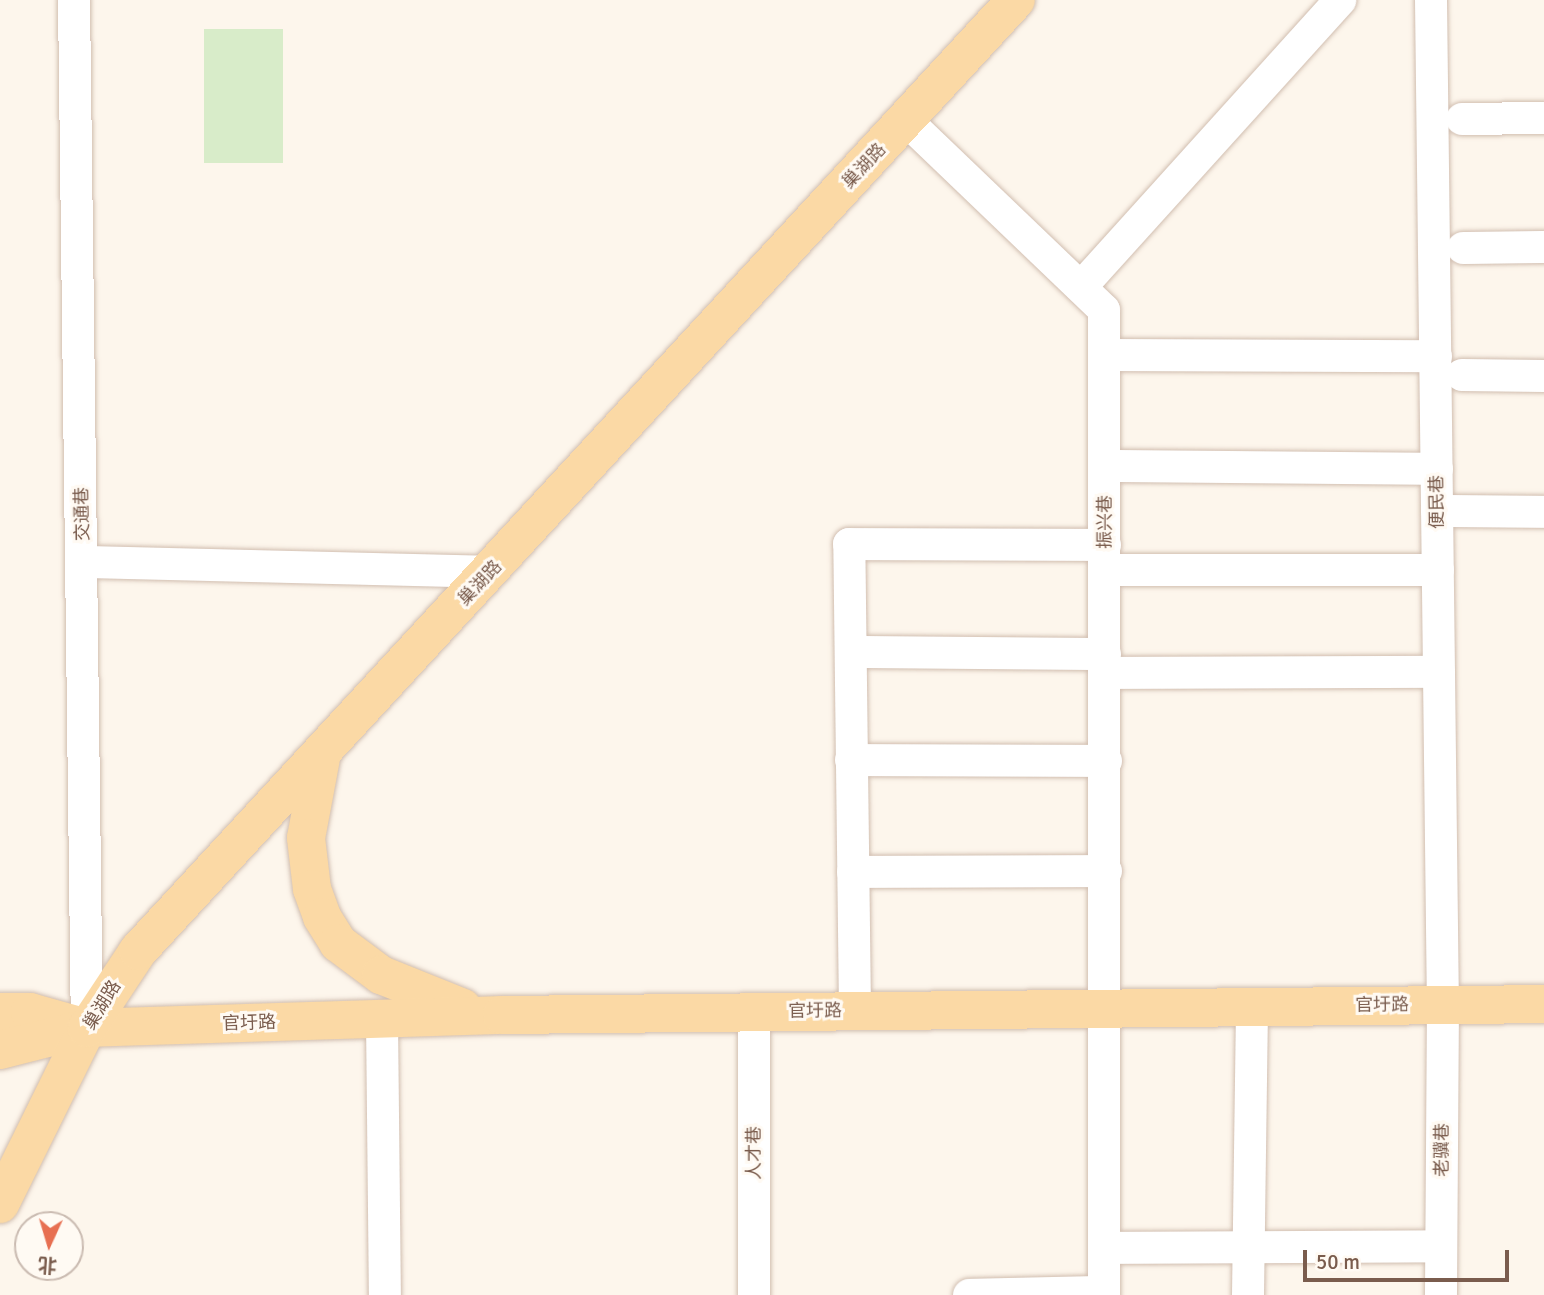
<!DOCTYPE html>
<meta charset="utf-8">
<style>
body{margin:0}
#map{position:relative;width:1544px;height:1295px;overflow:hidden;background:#fdf6ec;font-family:Signika,"Noto Sans SC",sans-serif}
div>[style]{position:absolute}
.green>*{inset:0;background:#d8ecc9;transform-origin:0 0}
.roads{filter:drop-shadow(0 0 2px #d1beb0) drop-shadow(0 0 2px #d1beb0)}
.minor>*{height:32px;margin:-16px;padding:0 16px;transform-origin:16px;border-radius:16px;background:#fff}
.major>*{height:38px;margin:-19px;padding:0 19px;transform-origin:19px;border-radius:19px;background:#fbd9a5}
span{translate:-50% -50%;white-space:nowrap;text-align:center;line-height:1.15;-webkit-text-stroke:6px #fffaf3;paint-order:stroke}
.street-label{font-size:18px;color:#7a5c4d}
.north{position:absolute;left:14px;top:1211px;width:70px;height:70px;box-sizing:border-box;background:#fffaf3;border:2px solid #cabbb1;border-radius:50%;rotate:184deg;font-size:19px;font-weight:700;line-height:28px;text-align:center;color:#7a5c4d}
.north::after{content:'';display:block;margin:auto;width:24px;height:32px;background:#e76f51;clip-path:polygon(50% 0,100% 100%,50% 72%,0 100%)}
.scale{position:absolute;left:1303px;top:1250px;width:206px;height:32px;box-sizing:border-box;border:4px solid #7a5c4d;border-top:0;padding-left:9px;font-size:21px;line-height:24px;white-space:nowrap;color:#7a5c4d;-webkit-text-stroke:5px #fffaf3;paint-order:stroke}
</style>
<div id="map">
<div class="green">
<div style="left:204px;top:29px;width:79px;height:134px"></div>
</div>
<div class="roads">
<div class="minor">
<div style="left:74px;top:0;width:1028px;rotate:89.28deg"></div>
<div style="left:1431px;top:0;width:1004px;rotate:89.32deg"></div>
<div style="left:1443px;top:1004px;width:291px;rotate:90.4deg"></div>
<div style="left:1462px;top:119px;width:82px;rotate:-0.7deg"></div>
<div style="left:906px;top:120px;width:274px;rotate:43.8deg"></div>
<div style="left:1104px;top:310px;width:985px;rotate:90deg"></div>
<div style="left:1463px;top:248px;width:81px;rotate:-0.7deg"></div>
<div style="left:1081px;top:287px;width:387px;rotate:-47.9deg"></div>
<div style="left:1105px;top:355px;width:331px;rotate:0.2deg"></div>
<div style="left:1462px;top:375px;width:82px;rotate:0.7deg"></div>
<div style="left:1105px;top:466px;width:332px;rotate:0.5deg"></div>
<div style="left:1437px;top:511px;width:107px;rotate:0.5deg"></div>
<div style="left:83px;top:562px;width:407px;rotate:1.4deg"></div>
<div style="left:1105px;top:570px;width:333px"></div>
<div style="left:851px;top:652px;width:254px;rotate:0.5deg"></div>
<div style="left:1105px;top:673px;width:334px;rotate:-0.2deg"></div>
<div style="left:851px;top:760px;width:255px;rotate:0.2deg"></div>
<div style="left:853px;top:872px;width:253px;rotate:-0.2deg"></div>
<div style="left:855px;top:1011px;width:467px;rotate:-90.7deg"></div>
<div style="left:849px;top:544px;width:256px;rotate:0.2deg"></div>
<div style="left:754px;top:1012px;width:283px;rotate:90deg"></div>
<div style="left:382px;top:1019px;width:276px;rotate:89.4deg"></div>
<div style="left:1104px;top:1248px;width:337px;rotate:-0.3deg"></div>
<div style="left:969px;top:1295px;width:135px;rotate:-1.3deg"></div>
<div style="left:1248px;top:1295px;width:289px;rotate:-89.2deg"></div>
</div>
<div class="major">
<div style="left:321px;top:758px;width:81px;rotate:100.6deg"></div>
<div style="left:306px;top:838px;width:51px;rotate:83.3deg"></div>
<div style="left:312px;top:889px;width:30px;rotate:70deg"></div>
<div style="left:322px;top:917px;width:31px;rotate:58deg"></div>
<div style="left:338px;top:943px;width:54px;rotate:36.7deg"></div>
<div style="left:381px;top:975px;width:88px;rotate:21.9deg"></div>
<div style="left:0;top:1012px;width:30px"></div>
<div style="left:30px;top:1012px;width:59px;rotate:15.7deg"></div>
<div style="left:0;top:1050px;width:90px;rotate:-14.2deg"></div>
<div style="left:87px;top:1028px;width:415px;rotate:-1.8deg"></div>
<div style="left:502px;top:1015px;width:1042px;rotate:-0.6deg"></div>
<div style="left:0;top:1204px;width:196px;rotate:-63.7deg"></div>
<div style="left:87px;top:1028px;width:92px;rotate:-56.5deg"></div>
<div style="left:138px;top:951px;width:1294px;rotate:-47.29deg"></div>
</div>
</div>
<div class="street-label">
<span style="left:864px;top:166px;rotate:-47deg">巢湖路</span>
<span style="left:1437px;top:502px;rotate:-91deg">便民巷</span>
<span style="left:82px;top:514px;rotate:-91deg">交通巷</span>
<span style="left:1105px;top:522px;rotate:-90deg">振兴巷</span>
<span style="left:480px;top:583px;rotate:-47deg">巢湖路</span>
<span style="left:102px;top:1005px;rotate:-58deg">巢湖路</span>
<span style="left:1382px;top:1005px;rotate:-1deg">官圩路</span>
<span style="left:815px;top:1011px;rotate:-1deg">官圩路</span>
<span style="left:249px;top:1023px;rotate:-2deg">官圩路</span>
<span style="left:1442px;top:1150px;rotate:-90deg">老骥巷</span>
<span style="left:754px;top:1153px;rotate:-90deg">人才巷</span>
</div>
<div class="north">北</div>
<div class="scale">50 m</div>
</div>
